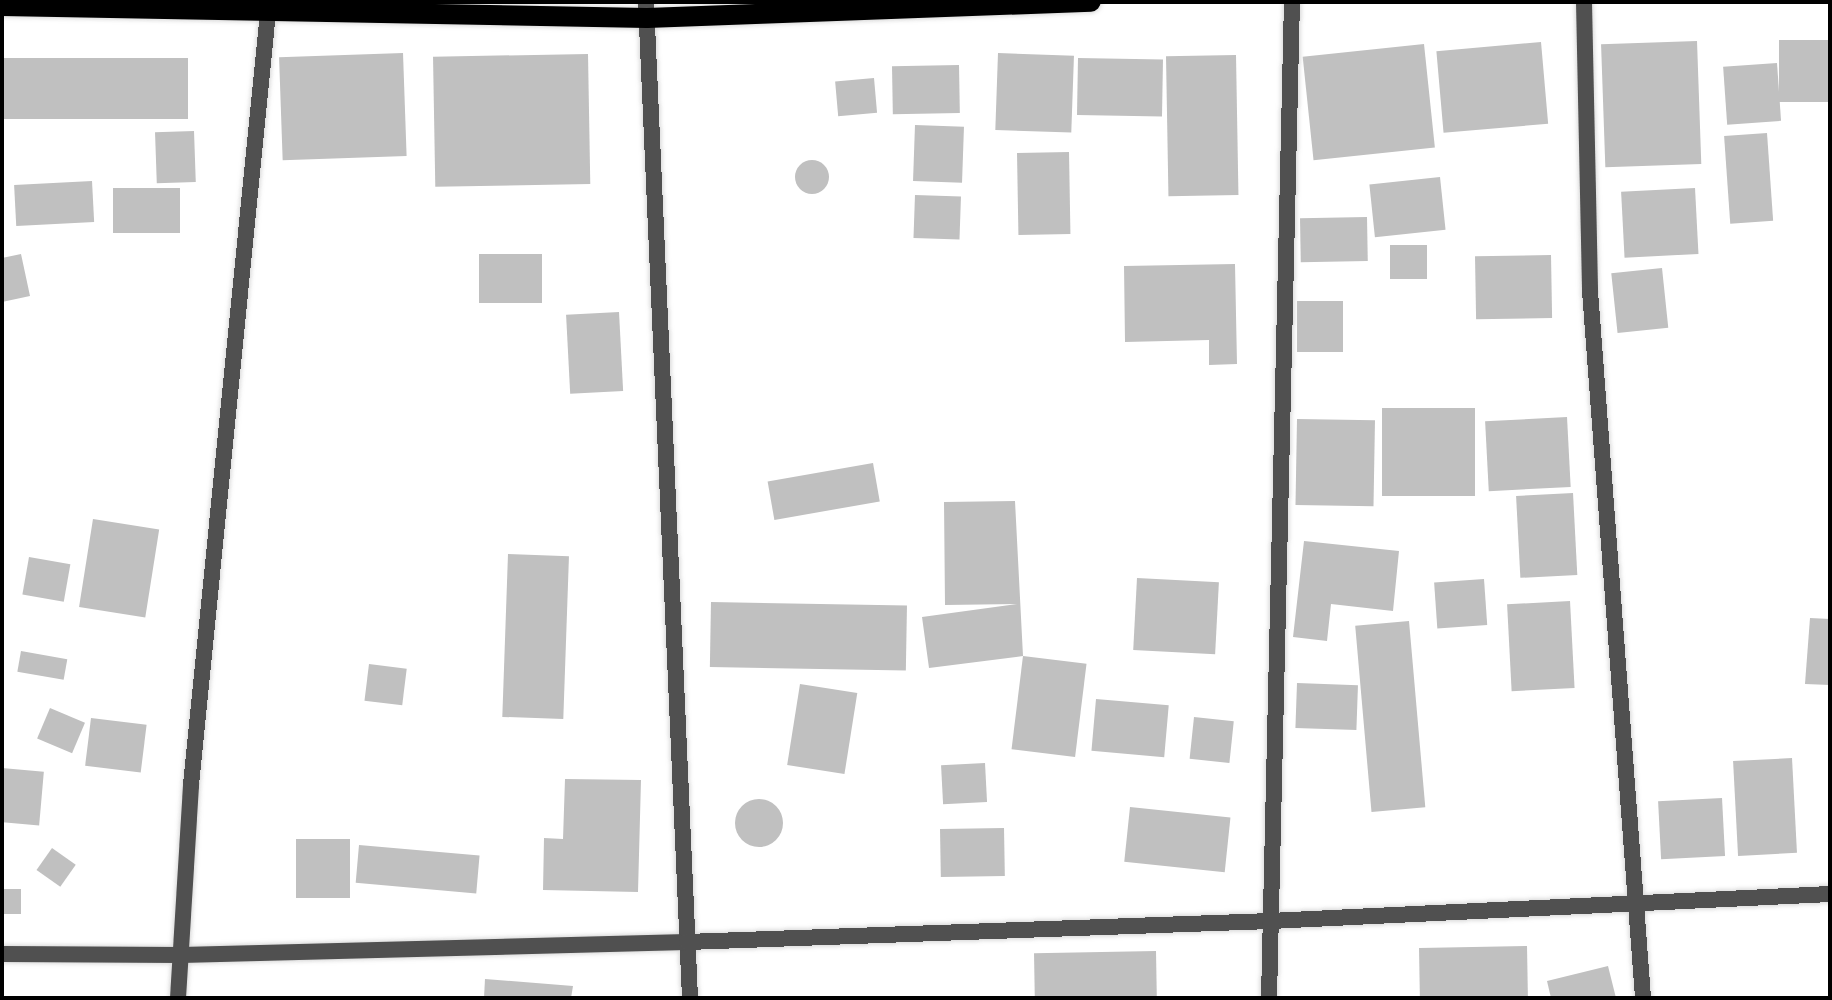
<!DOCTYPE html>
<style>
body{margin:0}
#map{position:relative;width:1832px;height:1000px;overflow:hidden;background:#fff;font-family:"Golos Text",sans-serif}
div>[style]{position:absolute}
.building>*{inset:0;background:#c0c0c0;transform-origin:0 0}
.round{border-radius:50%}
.roads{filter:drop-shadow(0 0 2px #dbdbdb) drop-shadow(0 0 2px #dbdbdb)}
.minor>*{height:16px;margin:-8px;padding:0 8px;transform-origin:8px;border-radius:8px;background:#505050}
.primary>*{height:20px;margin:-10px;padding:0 10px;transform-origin:10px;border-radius:10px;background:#000}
span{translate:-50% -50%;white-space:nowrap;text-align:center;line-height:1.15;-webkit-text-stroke:6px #fff;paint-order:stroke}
.frame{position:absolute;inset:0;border:4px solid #000;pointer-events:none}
</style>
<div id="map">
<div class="building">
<div style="left:1830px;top:40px;width:62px;height:51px;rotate:90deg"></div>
<div style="left:1697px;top:41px;width:123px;height:96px;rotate:88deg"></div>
<div style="left:1541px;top:42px;width:82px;height:105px;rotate:85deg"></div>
<div style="left:1424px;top:44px;width:104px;height:122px;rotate:84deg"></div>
<div style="left:403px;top:53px;width:103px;height:124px;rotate:88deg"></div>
<div style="left:998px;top:53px;width:76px;height:77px;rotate:2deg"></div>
<div style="left:588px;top:54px;width:130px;height:155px;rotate:89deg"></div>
<div style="left:1236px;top:55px;width:140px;height:70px;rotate:89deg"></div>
<div style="left:2px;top:58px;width:186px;height:61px"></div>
<div style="left:1078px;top:58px;width:85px;height:57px;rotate:1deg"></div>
<div style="left:1777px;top:63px;width:58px;height:54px;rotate:86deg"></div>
<div style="left:959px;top:65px;width:48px;height:67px;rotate:89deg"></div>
<div style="left:874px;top:78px;width:35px;height:39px;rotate:85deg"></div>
<div style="left:915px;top:125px;width:49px;height:56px;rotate:2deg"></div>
<div style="left:194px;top:131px;width:51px;height:39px;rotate:88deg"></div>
<div style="left:1767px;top:133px;width:88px;height:43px;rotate:86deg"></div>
<div style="left:1069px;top:152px;width:82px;height:52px;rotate:89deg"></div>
<div class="round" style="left:795px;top:160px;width:34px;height:34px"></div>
<div style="left:1440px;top:177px;width:53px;height:71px;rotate:84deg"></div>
<div style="left:92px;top:181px;width:41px;height:78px;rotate:87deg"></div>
<div style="left:113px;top:188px;width:67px;height:45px"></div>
<div style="left:1695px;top:188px;width:66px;height:74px;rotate:87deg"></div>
<div style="left:915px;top:195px;width:46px;height:43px;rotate:2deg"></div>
<div style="left:1367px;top:217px;width:44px;height:67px;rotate:89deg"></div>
<div style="left:1390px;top:245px;width:37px;height:34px"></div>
<div style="clip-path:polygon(21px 254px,30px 296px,2px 302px,2px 258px)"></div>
<div style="left:479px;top:254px;width:63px;height:49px"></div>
<div style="left:1551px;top:255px;width:63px;height:76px;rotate:89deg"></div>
<div style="clip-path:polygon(1235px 264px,1237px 364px,1209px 365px,1209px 340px,1125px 342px,1124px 266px)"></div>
<div style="left:1662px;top:268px;width:60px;height:51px;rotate:84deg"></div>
<div style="left:1297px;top:301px;width:46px;height:51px"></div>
<div style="left:619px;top:312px;width:79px;height:53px;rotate:87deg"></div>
<div style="left:1382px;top:408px;width:93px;height:88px"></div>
<div style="left:1567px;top:417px;width:70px;height:82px;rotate:87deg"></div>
<div style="left:1297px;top:419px;width:78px;height:86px;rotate:1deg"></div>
<div style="left:873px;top:463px;width:39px;height:107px;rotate:80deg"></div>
<div style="left:1573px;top:493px;width:82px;height:57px;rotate:87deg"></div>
<div style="clip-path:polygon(1015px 501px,1023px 656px,929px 668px,922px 617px,1017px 604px,945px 605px,944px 502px)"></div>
<div style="left:93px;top:519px;width:67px;height:89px;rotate:9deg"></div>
<div style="clip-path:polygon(1304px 541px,1399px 551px,1393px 611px,1331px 604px,1327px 641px,1293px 637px)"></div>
<div style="left:508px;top:554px;width:61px;height:163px;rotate:2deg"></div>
<div style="left:29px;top:557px;width:42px;height:38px;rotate:10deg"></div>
<div style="left:1137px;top:578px;width:82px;height:72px;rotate:3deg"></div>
<div style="left:1484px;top:579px;width:46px;height:50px;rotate:86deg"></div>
<div style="left:1570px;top:601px;width:87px;height:63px;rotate:87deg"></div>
<div style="left:711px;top:602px;width:196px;height:65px;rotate:1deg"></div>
<div style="clip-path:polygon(1810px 618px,1830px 619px,1830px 685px,1805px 684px)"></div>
<div style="left:1409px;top:621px;width:187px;height:54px;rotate:85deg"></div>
<div style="left:21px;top:651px;width:47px;height:21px;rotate:10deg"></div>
<div style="left:1023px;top:656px;width:64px;height:94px;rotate:7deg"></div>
<div style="left:369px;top:664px;width:38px;height:37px;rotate:7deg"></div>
<div style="left:1297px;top:683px;width:61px;height:45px;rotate:2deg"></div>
<div style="left:800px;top:684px;width:58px;height:82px;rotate:9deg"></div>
<div style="left:1096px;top:699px;width:73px;height:52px;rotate:5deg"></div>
<div style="left:50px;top:708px;width:38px;height:33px;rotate:23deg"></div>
<div style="left:1194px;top:717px;width:40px;height:42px;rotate:6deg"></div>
<div style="left:91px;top:718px;width:56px;height:48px;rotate:7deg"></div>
<div style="left:1792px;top:758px;width:95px;height:59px;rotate:87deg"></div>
<div style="left:985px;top:763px;width:39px;height:44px;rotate:87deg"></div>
<div style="left:2px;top:768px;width:42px;height:54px;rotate:5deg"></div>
<div style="clip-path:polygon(565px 779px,641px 780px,638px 892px,543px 890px,544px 838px,563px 839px)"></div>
<div style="left:1722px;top:798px;width:58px;height:64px;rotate:87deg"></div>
<div class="round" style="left:735px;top:799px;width:48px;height:48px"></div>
<div style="left:1130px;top:807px;width:101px;height:55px;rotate:6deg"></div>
<div style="left:1004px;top:828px;width:48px;height:64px;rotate:89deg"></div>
<div style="left:296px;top:839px;width:54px;height:59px"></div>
<div style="left:359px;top:845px;width:121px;height:38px;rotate:5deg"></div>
<div style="left:52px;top:848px;width:29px;height:27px;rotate:35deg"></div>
<div style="left:2px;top:889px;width:19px;height:25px"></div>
<div style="left:1527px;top:946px;width:52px;height:108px;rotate:89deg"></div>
<div style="left:1156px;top:951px;width:47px;height:122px;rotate:89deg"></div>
<div style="clip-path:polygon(1608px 966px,1616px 998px,1551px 998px,1547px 981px)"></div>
<div style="clip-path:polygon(485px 979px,573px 986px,571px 998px,484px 998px)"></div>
</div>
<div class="roads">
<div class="minor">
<div style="left:646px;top:2px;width:997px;rotate:87.47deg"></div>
<div style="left:1584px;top:2px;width:289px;rotate:88.8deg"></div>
<div style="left:1590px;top:291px;width:709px;rotate:85.71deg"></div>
<div style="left:2px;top:954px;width:179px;rotate:0.3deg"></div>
<div style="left:181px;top:955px;width:506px;rotate:-1.47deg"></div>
<div style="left:687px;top:942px;width:583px;rotate:-2.06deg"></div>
<div style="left:1270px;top:921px;width:561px;rotate:-2.76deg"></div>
<div style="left:178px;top:998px;width:213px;rotate:-86.5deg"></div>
<div style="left:191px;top:785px;width:787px;rotate:-84.31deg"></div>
<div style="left:1269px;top:998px;width:996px;rotate:-88.68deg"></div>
</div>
<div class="primary">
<div style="left:2px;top:6px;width:645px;rotate:1.07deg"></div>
<div style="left:647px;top:18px;width:444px;rotate:-2.1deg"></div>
</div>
</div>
<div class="frame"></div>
</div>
